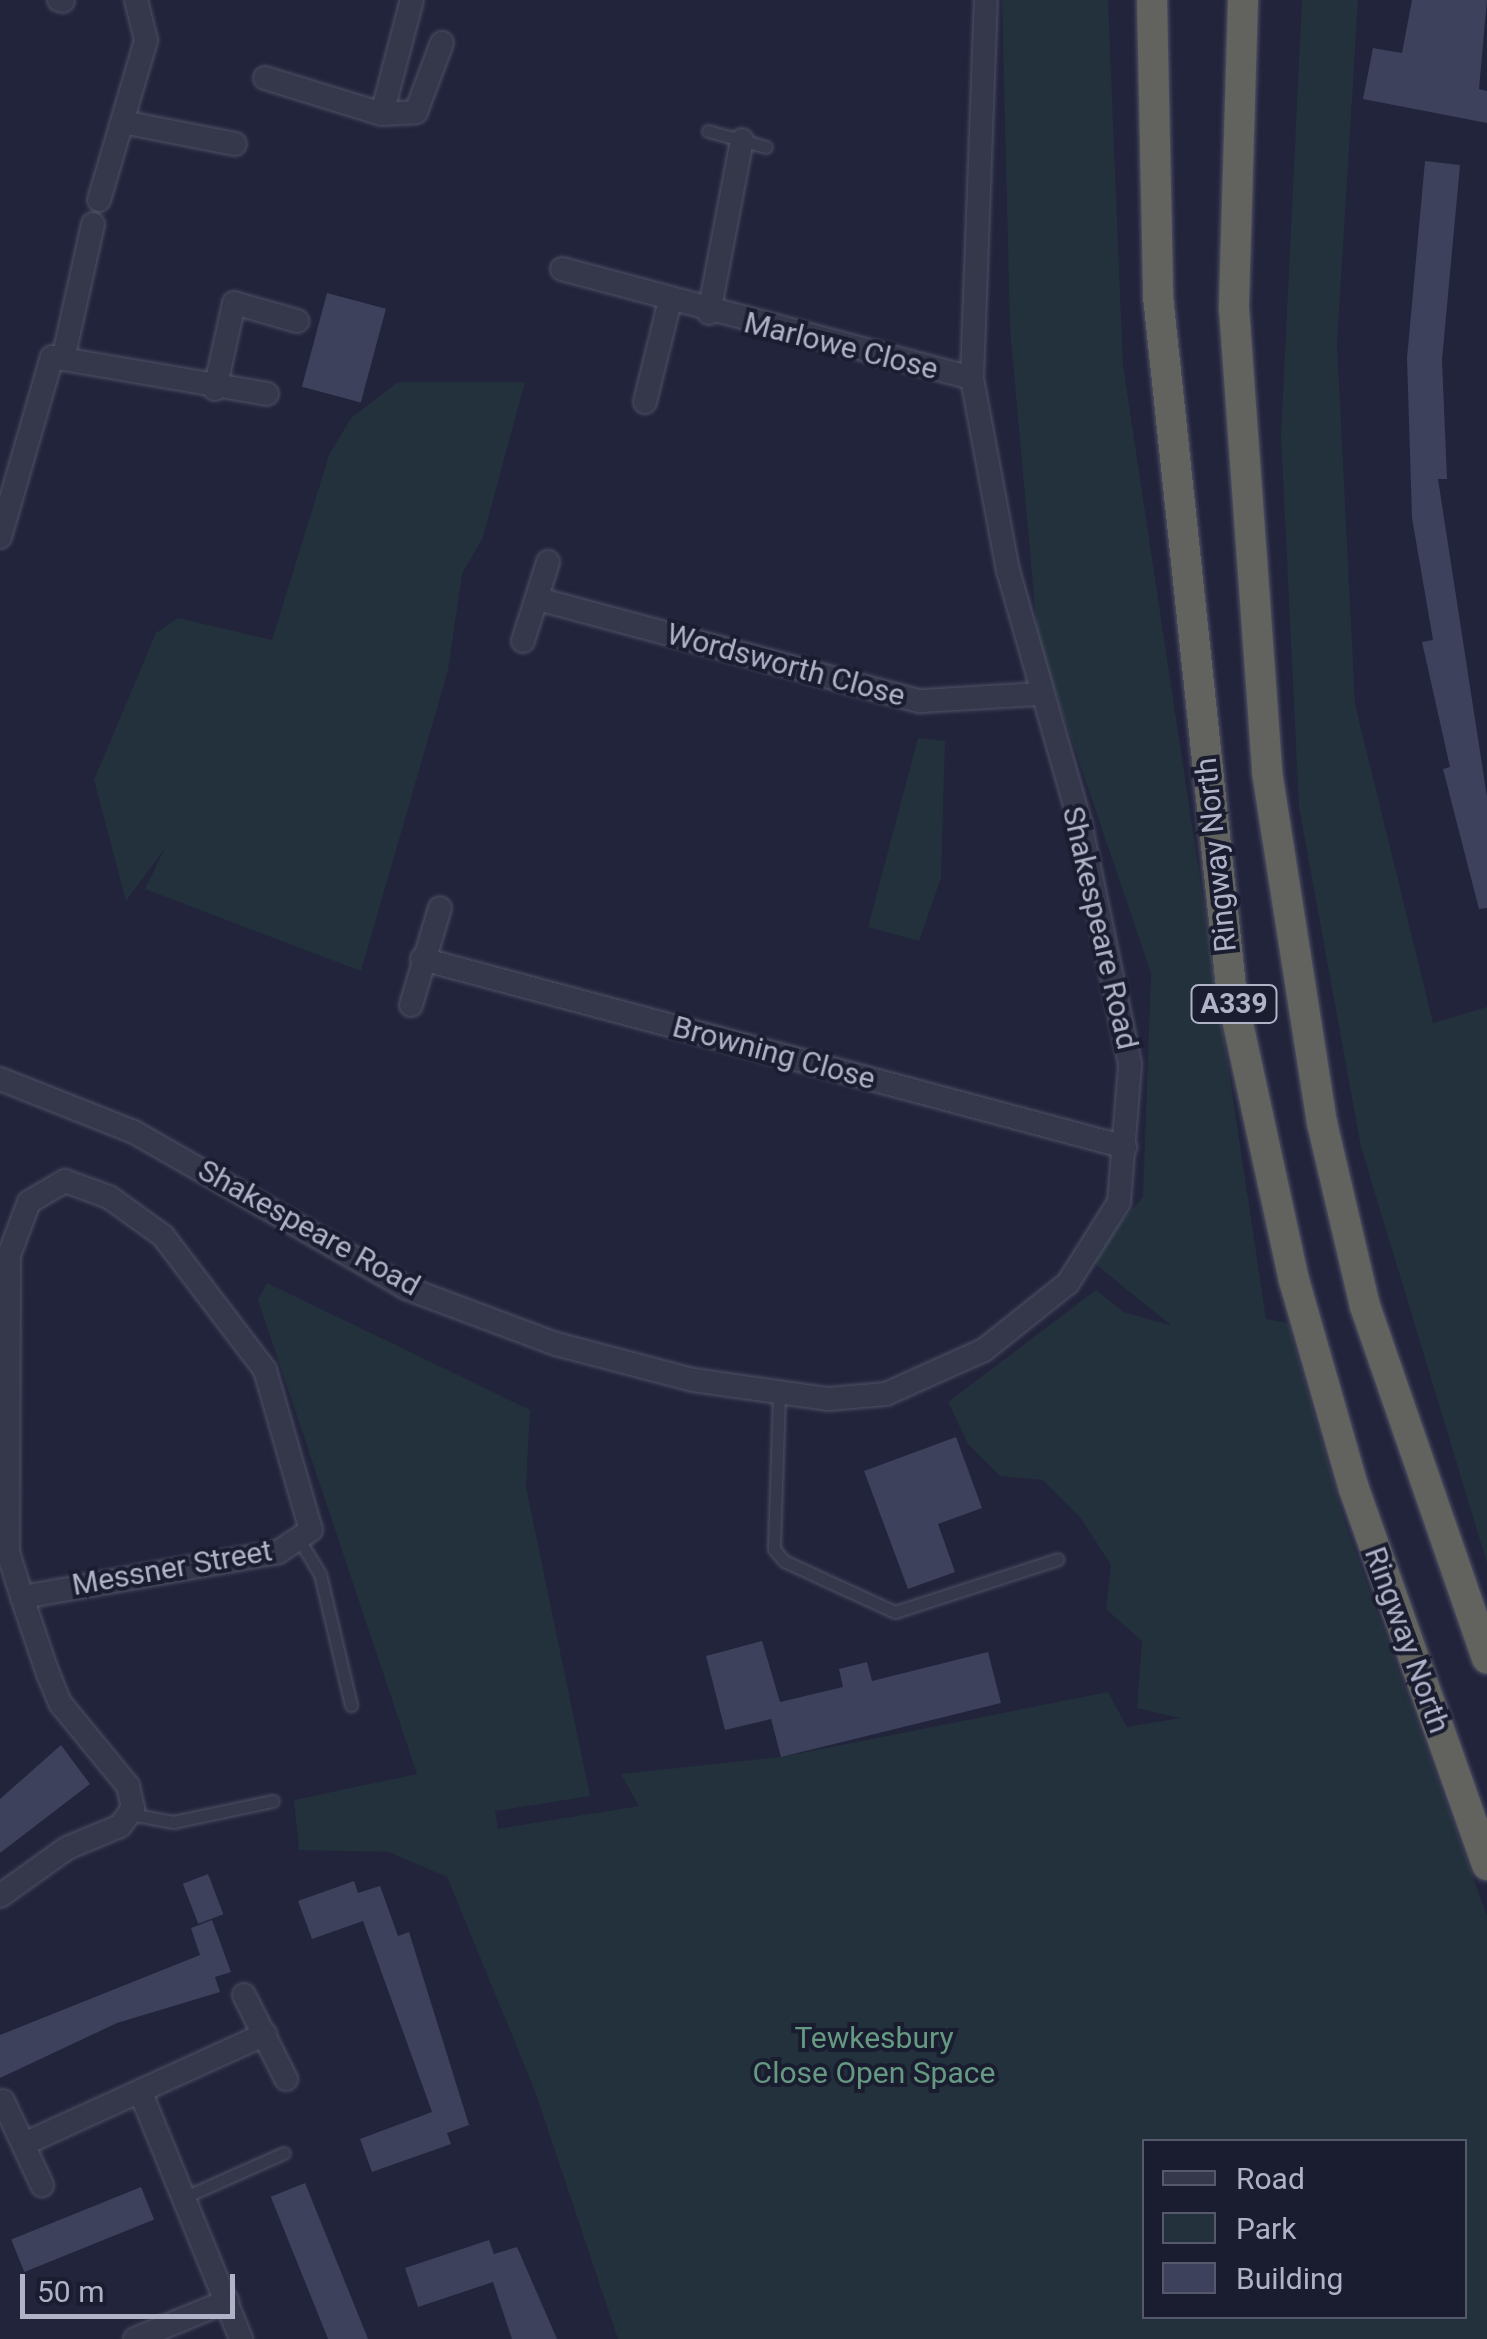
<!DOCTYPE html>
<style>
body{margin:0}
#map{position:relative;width:1487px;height:2339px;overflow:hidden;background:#21243b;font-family:Roboto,sans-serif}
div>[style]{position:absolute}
.green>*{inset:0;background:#23313c}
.building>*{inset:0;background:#3d415b;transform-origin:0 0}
.roads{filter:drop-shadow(0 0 2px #505266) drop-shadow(0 0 2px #505266)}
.service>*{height:11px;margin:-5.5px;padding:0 5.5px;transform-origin:5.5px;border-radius:5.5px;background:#35374b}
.minor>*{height:22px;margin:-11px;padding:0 11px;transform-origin:11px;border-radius:11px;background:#35374b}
.trunk>*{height:30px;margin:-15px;padding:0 15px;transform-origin:15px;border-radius:15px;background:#62625e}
span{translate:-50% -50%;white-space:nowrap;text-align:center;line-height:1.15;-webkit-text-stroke:8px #1a1d30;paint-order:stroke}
.shield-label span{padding:2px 8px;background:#1a1d30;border:2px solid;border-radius:8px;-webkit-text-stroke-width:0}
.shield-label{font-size:28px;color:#b0b2c7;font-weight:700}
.street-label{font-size:30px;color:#b0b2c7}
.park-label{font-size:30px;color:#669981}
.legend{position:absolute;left:1142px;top:2139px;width:325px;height:180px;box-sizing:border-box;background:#1a1d30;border:2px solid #56596c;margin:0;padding:12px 18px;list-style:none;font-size:30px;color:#b0b2c7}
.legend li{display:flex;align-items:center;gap:20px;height:50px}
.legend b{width:50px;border:2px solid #56596c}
.scale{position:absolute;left:20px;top:2274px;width:215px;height:45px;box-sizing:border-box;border:5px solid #b0b2c7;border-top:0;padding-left:12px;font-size:30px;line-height:35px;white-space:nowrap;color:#b0b2c7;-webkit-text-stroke:8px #1a1d30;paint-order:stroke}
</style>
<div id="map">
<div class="green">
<div style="clip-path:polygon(evenodd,1002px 0,1108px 0,1123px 365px,1266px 1319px,1288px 1323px,1344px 1520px,1487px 1916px,1487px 2339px,618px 2339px,535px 2091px,447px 1877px,389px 1852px,299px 1850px,294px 1800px,417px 1774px,258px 1300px,267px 1283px,530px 1410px,526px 1487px,590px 1796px,495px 1811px,498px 1829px,639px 1806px,621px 1774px,781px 1757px,1108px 1692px,1127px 1727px,1180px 1718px,1137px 1708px,1142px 1641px,1106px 1609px,1111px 1565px,1080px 1517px,1043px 1480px,1000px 1476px,968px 1444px,948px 1402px,1096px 1290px,1124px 1312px,1172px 1326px,1088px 1258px,1143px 1197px,1151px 973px,1038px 641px,1010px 328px,1002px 0,1144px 2142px,1464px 2142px,1464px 2316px,1144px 2316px,1144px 2142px)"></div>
<div style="clip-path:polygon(1302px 0,1358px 0,1337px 344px,1355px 704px,1433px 1023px,1487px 1007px,1487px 1563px,1361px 1147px,1299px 807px,1281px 436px)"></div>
<div style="clip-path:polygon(398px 382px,525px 382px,483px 537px,462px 574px,448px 670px,361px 971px,145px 889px,165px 848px,126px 901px,94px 780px,156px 633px,178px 618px,272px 640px,329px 455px,351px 418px)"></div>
<div style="clip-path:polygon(918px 738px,945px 741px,941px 878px,919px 941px,868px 927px)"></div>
</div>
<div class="building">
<div style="clip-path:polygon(1412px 0,1487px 0,1479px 89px,1487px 91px,1487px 123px,1363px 99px,1373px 48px,1402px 53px)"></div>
<div style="clip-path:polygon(1425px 161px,1460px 165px,1442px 360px,1447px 479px,1438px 479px,1487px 797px,1487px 908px,1479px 909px,1443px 769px,1450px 767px,1422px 642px,1433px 640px,1412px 518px,1407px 358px)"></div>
<div style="left:327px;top:293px;width:61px;height:97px;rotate:15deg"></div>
<div style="clip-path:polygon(956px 1437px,982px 1508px,938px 1524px,955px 1572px,908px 1589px,864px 1471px)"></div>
<div style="clip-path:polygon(762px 1641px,780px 1702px,843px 1687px,839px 1669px,867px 1662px,872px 1681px,988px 1652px,1001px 1703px,781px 1757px,771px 1719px,725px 1730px,706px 1656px)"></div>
<div style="clip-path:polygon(61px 1745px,90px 1784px,0 1853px,0 1799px)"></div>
<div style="left:208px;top:1874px;width:43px;height:27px;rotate:69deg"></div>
<div style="clip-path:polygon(354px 1881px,358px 1893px,380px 1886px,398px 1936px,409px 1932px,469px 2125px,447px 2133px,451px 2144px,372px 2172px,360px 2139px,432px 2112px,363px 1921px,312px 1939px,298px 1901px)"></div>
<div style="clip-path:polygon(212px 1920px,231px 1972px,215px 1977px,220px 1992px,117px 2023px,0 2078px,0 2035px,200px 1955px,191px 1928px)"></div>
<div style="left:305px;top:2183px;width:168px;height:37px;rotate:68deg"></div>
<div style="left:141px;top:2187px;width:35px;height:140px;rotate:68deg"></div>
<div style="clip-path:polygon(489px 2240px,494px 2254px,517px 2247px,557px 2339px,512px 2339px,493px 2282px,418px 2307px,405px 2268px)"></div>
</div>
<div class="roads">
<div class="service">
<div style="left:708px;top:131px;width:60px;rotate:15.4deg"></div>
<div style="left:779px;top:1395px;width:154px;rotate:91.9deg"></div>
<div style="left:774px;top:1549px;width:16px;rotate:50deg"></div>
<div style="left:784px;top:1561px;width:122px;rotate:24.7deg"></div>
<div style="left:895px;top:1612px;width:171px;rotate:-18deg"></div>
<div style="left:300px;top:1541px;width:39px;rotate:59deg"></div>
<div style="left:320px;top:1574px;width:135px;rotate:76.7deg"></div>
<div style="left:130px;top:1814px;width:44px;rotate:10.5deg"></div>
<div style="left:173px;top:1822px;width:102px;rotate:-11.9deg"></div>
<div style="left:185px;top:2197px;width:108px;rotate:-24deg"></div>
</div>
<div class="minor">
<div style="left:59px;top:0;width:4px;rotate:14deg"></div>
<div style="left:265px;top:78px;width:122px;rotate:17.1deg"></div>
<div style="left:382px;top:114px;width:34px;rotate:-3deg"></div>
<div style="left:416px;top:112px;width:74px;rotate:-69.4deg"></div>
<div style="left:382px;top:114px;width:118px;rotate:-75.3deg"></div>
<div style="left:128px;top:123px;width:109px;rotate:11.1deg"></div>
<div style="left:99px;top:200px;width:167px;rotate:-73.6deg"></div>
<div style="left:146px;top:40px;width:41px;rotate:-104deg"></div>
<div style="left:93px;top:224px;width:138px;rotate:102.5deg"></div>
<div style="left:63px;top:359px;width:207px;rotate:9.7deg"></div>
<div style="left:562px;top:269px;width:424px;rotate:14.9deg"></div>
<div style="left:709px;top:313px;width:176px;rotate:-79.2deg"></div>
<div style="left:215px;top:389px;width:88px;rotate:-77.5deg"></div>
<div style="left:234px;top:303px;width:66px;rotate:15.9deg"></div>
<div style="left:645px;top:402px;width:105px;rotate:-76.2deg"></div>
<div style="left:0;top:537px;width:187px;rotate:-73.9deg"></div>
<div style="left:52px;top:357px;width:11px;rotate:10deg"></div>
<div style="left:538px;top:599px;width:395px;rotate:15deg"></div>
<div style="left:920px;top:701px;width:117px;rotate:-3.4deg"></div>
<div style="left:523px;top:641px;width:83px;rotate:-72.4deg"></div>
<div style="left:422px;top:959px;width:728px;rotate:14.97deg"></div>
<div style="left:411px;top:1005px;width:101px;rotate:-73.4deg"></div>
<div style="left:0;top:1079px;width:144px;rotate:21.6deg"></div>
<div style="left:134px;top:1132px;width:314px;rotate:29.8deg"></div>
<div style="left:406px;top:1288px;width:160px;rotate:20.5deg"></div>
<div style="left:556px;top:1344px;width:142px;rotate:14.7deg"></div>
<div style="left:693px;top:1380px;width:137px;rotate:8deg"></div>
<div style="left:829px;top:1399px;width:57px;rotate:-5deg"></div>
<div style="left:886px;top:1394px;width:107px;rotate:-24.2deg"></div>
<div style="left:984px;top:1350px;width:107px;rotate:-38.6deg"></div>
<div style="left:1068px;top:1283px;width:96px;rotate:-57.8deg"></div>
<div style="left:1119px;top:1202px;width:138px;rotate:-85.4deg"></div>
<div style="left:1130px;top:1064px;width:246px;rotate:-101.7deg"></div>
<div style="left:1080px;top:823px;width:262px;rotate:-105.9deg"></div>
<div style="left:1008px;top:571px;width:196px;rotate:-100.6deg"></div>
<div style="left:972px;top:378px;width:378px;rotate:-87.9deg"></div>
<div style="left:0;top:1896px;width:82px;rotate:-35.6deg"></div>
<div style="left:67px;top:1848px;width:57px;rotate:-22.5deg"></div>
<div style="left:120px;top:1826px;width:22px;rotate:-54deg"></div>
<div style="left:133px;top:1808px;width:23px;rotate:-103deg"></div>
<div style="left:128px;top:1786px;width:107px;rotate:-129.3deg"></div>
<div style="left:60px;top:1703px;width:31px;rotate:-112deg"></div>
<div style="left:48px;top:1674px;width:81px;rotate:-108.7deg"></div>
<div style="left:22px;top:1597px;width:47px;rotate:-107.3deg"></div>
<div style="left:8px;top:1552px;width:297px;rotate:-89.8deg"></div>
<div style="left:9px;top:1255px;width:57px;rotate:-69.3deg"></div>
<div style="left:29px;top:1202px;width:42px;rotate:-30.3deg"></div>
<div style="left:65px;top:1181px;width:47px;rotate:20deg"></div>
<div style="left:109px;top:1197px;width:67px;rotate:35.8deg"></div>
<div style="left:163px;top:1236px;width:168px;rotate:52.7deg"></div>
<div style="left:265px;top:1370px;width:166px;rotate:74deg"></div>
<div style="left:311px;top:1530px;width:40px;rotate:146deg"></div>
<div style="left:278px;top:1552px;width:260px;rotate:170deg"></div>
<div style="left:244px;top:1995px;width:94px;rotate:63.4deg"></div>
<div style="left:140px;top:2091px;width:268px;rotate:67.8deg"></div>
<div style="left:3px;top:2101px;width:93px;rotate:65.1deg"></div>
<div style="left:26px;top:2143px;width:263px;rotate:-24.5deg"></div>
<div style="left:135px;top:2339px;width:100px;rotate:-22.4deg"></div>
</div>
<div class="trunk">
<div style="left:1152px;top:0;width:296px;rotate:88.8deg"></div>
<div style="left:1158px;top:296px;width:704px;rotate:83.97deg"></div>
<div style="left:1232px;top:996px;width:291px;rotate:77.7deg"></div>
<div style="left:1294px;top:1280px;width:217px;rotate:74deg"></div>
<div style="left:1354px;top:1489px;width:399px;rotate:70.5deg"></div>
<div style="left:1243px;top:0;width:308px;rotate:91.7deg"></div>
<div style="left:1234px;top:308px;width:465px;rotate:85.9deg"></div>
<div style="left:1267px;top:772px;width:355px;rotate:81.1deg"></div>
<div style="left:1322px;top:1123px;width:188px;rotate:76.8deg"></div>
<div style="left:1365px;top:1306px;width:373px;rotate:70.9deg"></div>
</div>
</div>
<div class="shield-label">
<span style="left:1234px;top:1004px">A339</span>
</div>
<div class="street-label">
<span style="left:841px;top:346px;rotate:14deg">Marlowe Close</span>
<span style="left:786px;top:665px;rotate:15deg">Wordsworth Close</span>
<span style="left:1216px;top:855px;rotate:-96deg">Ringway North</span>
<span style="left:1100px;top:928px;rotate:77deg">Shakespeare Road</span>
<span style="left:774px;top:1053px;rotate:15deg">Browning Close</span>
<span style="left:309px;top:1228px;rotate:29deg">Shakespeare Road</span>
<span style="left:172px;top:1568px;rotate:-10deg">Messner Street</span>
<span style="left:1407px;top:1640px;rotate:70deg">Ringway North</span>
</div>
<div class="park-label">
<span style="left:874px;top:2055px">Tewkesbury<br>Close Open Space</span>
</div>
<ul class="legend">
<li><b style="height:12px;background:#35374b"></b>Road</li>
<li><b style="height:28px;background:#23313c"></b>Park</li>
<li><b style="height:28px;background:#3d415b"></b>Building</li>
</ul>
<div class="scale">50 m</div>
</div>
